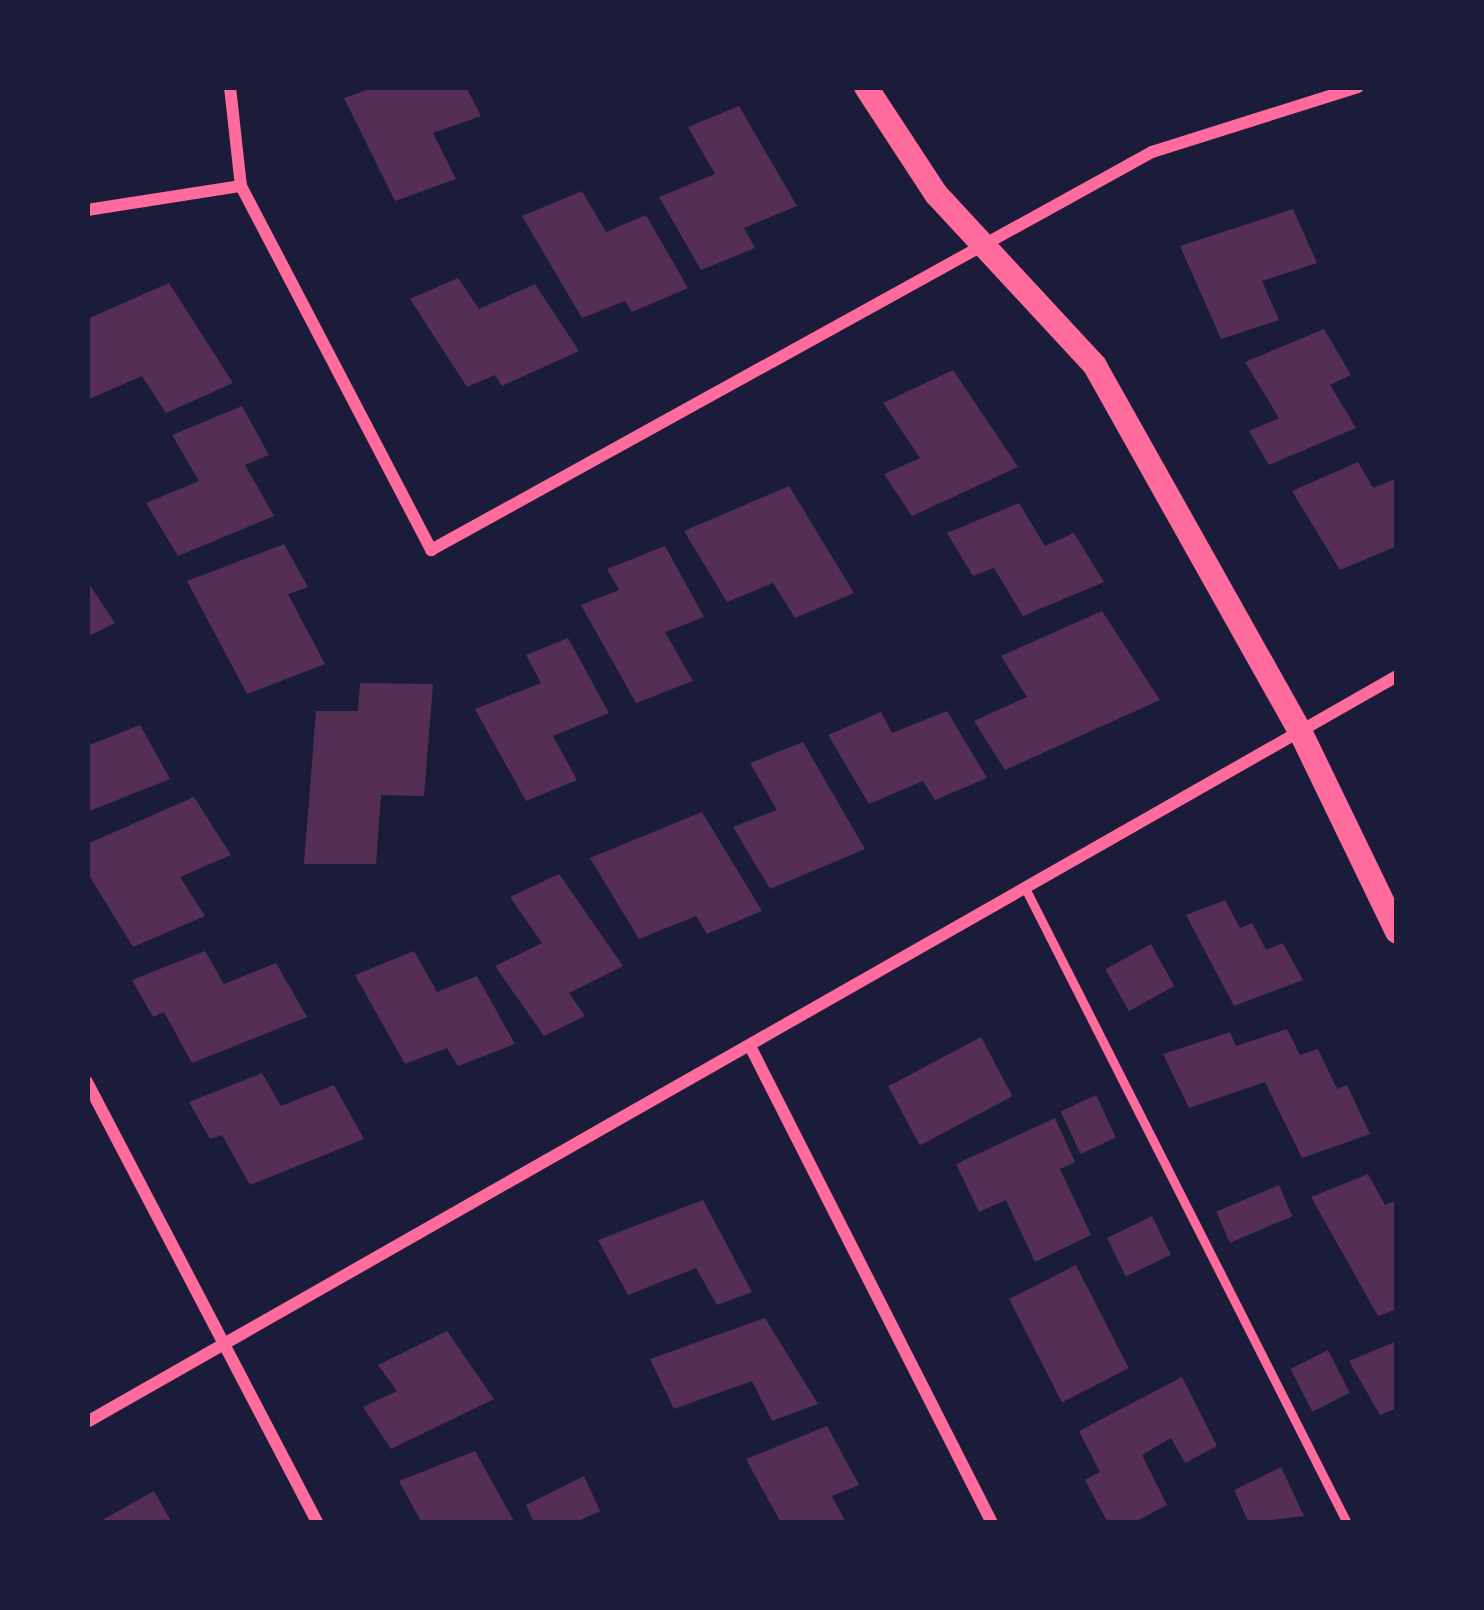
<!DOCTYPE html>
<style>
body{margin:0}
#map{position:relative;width:1484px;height:1610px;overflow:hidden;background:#1b1b3a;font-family:"PT Serif",serif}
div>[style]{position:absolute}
.building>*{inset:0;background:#542f53;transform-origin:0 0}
.service>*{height:9px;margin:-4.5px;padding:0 4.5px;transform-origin:4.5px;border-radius:4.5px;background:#ff6b9d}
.minor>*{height:12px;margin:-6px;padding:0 6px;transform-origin:6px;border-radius:6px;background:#ff6b9d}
.secondary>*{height:24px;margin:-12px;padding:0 12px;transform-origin:12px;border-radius:12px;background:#ff6b9d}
span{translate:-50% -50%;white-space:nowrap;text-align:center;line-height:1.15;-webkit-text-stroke:9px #1b1b3a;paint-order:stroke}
.frame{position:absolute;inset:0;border:90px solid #1b1b3a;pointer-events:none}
</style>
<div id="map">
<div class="building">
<div style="clip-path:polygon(375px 87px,466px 87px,481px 116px,433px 133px,456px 179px,395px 201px,344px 98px)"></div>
<div style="clip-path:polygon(739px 106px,797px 206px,744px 228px,755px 248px,701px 270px,659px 197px,715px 174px,688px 127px)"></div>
<div style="clip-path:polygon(582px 191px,606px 232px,646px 215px,688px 288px,632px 312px,625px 301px,582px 318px,522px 216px)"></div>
<div style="clip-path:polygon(1293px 209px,1317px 263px,1262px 281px,1279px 320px,1221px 339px,1180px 246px)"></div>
<div style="clip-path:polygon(458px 278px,479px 309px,535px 284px,579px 351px,502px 386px,495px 375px,467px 387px,410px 299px)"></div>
<div style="clip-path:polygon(169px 283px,233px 383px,166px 413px,142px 376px,87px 400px,87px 319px)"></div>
<div style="clip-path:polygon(1324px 329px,1351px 375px,1330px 385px,1356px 428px,1269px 465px,1249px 431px,1279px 418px,1245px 362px)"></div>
<div style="clip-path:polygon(953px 370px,1018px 467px,912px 516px,884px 474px,920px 458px,883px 403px)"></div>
<div style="clip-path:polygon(242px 406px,269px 455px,245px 465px,274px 516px,178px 556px,146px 503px,199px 481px,172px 435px)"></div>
<div style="clip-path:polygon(1358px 462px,1373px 488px,1397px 478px,1397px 546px,1340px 570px,1292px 491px)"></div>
<div style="clip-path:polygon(789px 486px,854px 593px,795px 618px,773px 583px,727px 602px,684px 531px)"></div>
<div style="clip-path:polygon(1019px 503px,1045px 546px,1074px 533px,1104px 582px,1023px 616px,994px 568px,973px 576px,947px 533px)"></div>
<div style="clip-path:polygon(284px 544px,308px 587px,288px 594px,325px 664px,247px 694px,187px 581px)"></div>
<div style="clip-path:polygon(665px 546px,704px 617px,665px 632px,693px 681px,636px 703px,581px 605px,619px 590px,607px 569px)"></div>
<div style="clip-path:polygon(87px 581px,115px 623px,87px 637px)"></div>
<div style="clip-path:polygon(1102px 611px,1160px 700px,1005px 770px,974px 721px,1027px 697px,1001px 656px)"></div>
<div style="clip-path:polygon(568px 638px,609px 713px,553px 736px,577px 780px,526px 801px,475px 709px,541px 683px,526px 655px)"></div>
<div style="clip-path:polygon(360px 683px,433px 684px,424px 796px,381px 795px,376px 864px,304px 864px,316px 711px,358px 711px)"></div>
<div style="clip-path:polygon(947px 711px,987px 778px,935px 800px,923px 781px,869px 804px,828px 735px,881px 712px,892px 733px)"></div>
<div style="clip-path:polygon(140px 725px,170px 779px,87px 812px,87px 746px)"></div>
<div style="clip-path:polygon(803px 742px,865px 849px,770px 889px,733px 827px,777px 810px,750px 763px)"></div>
<div style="clip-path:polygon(194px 797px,231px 855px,180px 877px,205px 916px,133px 947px,87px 872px,87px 844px)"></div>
<div style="clip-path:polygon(702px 812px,762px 911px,707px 934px,696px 916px,639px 939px,590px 858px)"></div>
<div style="clip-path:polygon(559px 874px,623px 966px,569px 993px,585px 1016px,544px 1036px,495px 966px,542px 943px,510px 897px)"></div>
<div style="clip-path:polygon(1225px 900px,1240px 928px,1252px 923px,1266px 950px,1283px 943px,1303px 980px,1234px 1006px,1186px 915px)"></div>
<div style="left:1151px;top:944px;width:48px;height:52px;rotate:61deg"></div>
<div style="clip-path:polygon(205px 951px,224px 984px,276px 963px,307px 1017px,192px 1063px,164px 1012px,153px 1017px,132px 980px)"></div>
<div style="clip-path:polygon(414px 951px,437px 992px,477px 976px,515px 1044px,458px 1066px,447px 1048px,405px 1064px,355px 975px)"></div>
<div style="clip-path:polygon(1287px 1029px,1300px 1055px,1318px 1049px,1337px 1089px,1347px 1085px,1370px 1134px,1302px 1158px,1265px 1082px,1189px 1108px,1163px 1054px,1230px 1032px,1236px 1046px)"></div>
<div style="left:981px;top:1037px;width:67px;height:105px;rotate:62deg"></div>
<div style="clip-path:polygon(262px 1073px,281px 1106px,334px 1085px,364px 1139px,250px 1185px,222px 1135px,210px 1139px,189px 1102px)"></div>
<div style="left:1096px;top:1095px;width:47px;height:39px;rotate:65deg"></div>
<div style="clip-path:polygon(1055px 1118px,1075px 1162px,1060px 1169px,1091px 1235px,1035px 1262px,1006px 1200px,979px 1212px,956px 1164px)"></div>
<div style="clip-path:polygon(1368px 1174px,1385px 1205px,1397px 1200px,1397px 1309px,1378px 1316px,1311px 1197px)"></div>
<div style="left:1279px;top:1185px;width:34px;height:68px;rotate:67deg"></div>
<div style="clip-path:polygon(703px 1200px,752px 1292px,717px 1305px,696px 1268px,628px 1295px,598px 1240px)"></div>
<div style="left:1152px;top:1216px;width:43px;height:50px;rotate:64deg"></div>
<div style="left:1076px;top:1265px;width:116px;height:75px;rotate:63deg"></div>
<div style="clip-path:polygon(765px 1318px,818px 1404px,772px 1421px,752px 1381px,674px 1409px,650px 1359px)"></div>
<div style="clip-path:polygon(447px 1331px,494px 1399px,391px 1449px,363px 1407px,397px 1391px,378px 1365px)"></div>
<div style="clip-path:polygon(1397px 1341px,1397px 1408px,1380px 1415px,1349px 1361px)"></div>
<div style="left:1328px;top:1350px;width:48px;height:42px;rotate:63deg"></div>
<div style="clip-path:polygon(1182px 1377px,1217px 1446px,1185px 1463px,1171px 1438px,1142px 1455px,1167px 1505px,1133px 1523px,1108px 1523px,1085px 1480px,1100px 1472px,1079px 1431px)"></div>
<div style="clip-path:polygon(827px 1426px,859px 1485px,832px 1496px,846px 1523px,781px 1523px,746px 1459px)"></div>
<div style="clip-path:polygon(475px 1451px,515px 1523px,422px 1523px,399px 1481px)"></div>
<div style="clip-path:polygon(1281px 1467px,1304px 1516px,1249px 1523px,1234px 1490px)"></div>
<div style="clip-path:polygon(584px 1476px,600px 1511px,574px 1523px,534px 1523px,526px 1505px)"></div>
<div style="clip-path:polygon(154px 1491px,172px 1523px,97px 1523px)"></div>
</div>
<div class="service">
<div style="left:1025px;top:888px;width:712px;rotate:63.11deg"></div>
</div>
<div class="minor">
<div style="left:230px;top:87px;width:100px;rotate:83.7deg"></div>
<div style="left:241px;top:186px;width:411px;rotate:62.4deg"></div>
<div style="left:431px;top:550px;width:824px;rotate:-28.9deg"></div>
<div style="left:1152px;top:152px;width:216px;rotate:-17.5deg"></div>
<div style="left:87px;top:210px;width:156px;rotate:-8.9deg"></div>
<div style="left:751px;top:1048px;width:533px;rotate:63.1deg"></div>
<div style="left:87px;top:1082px;width:498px;rotate:62.4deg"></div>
<div style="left:87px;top:1422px;width:1508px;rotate:-29.66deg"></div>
</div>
<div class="secondary">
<div style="left:866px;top:87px;width:128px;rotate:56.8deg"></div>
<div style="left:936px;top:194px;width:234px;rotate:47.2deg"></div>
<div style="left:1095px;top:366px;width:416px;rotate:60.7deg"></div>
<div style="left:1299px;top:729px;width:225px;rotate:64.2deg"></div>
</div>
<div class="frame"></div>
</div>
